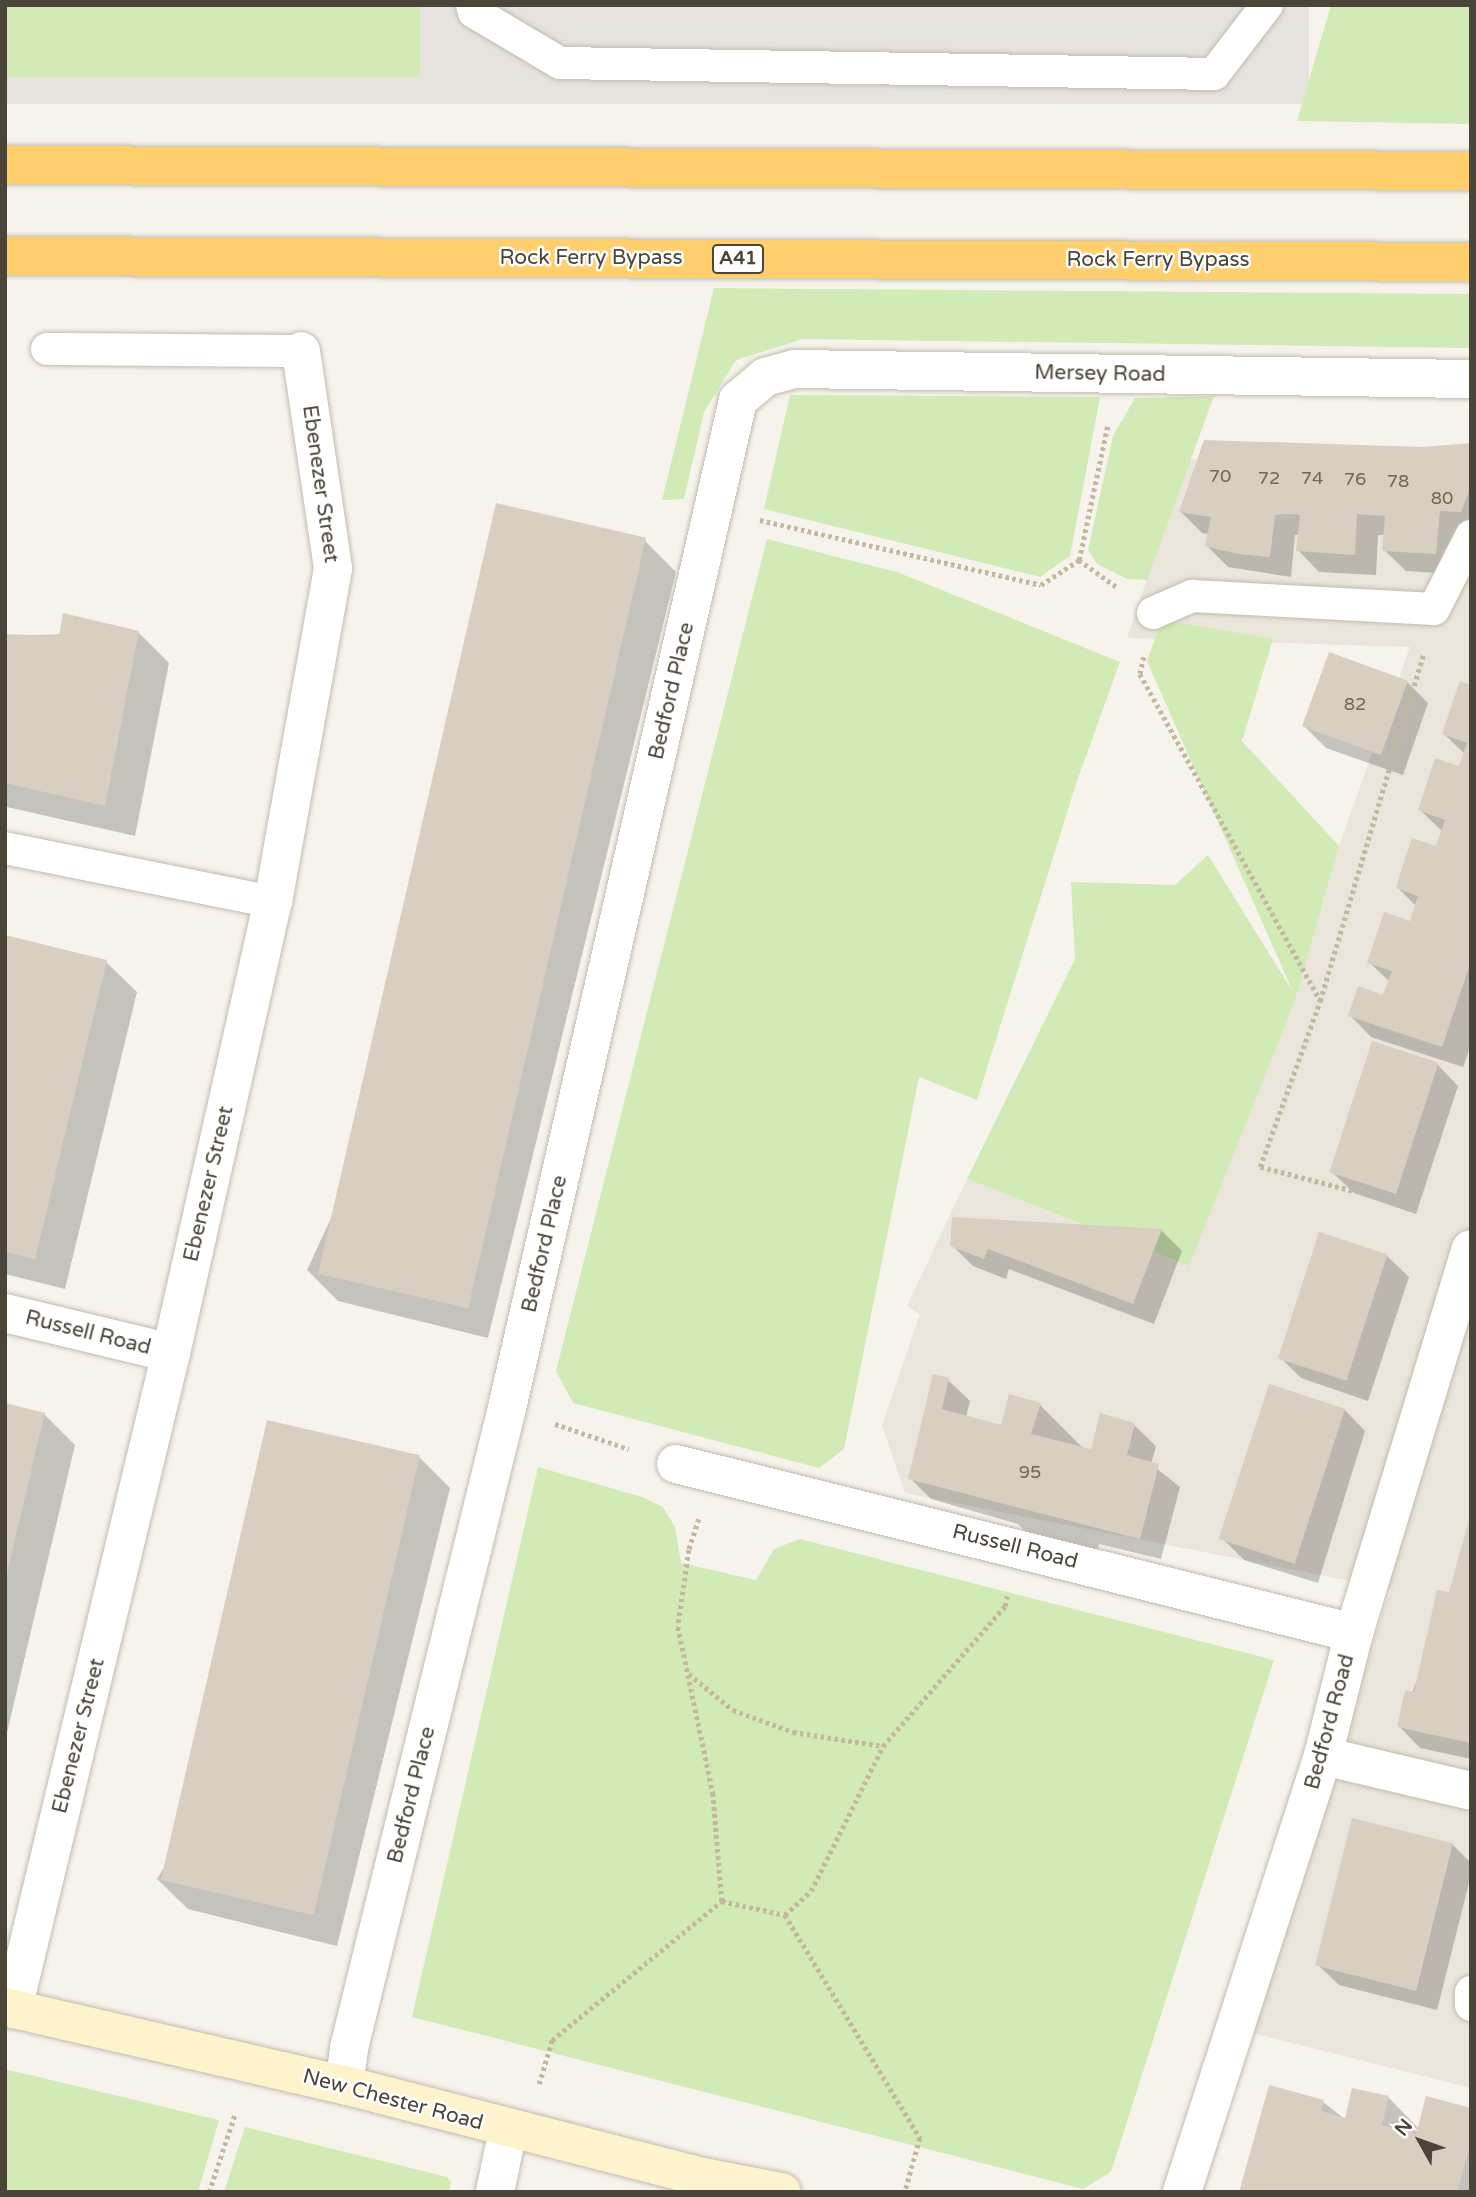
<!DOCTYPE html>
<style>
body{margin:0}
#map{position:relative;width:1476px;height:2197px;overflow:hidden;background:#f6f3ec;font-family:"Varela Round",sans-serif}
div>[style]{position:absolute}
.residential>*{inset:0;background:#eae5da}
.industrial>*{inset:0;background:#e6e2dd;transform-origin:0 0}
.green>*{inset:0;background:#d2eab5;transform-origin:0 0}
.shadow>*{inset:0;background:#0003}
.building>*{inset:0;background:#d8cfc1;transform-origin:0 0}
.path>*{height:4.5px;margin-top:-2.25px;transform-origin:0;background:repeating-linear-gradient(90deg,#c4b79f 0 3.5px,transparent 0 7px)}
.roads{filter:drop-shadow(0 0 2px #c2bbae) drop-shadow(0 0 2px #c2bbae)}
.lane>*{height:32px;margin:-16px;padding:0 16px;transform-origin:16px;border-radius:16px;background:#fff}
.street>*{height:38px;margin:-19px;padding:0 19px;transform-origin:19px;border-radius:19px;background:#fff}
.secondary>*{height:38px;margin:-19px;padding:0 19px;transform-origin:19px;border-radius:19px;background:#fff3cd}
.highway>*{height:38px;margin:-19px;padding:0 19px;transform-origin:19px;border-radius:19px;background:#ffcf6e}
span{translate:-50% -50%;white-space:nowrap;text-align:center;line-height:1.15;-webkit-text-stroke:5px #fff;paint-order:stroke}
.number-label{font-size:18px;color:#6e675b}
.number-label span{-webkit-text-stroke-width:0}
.shield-label span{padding:2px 5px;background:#fff;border:2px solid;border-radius:5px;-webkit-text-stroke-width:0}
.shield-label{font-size:19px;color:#4b4439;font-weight:700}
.street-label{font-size:21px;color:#4b4439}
.frame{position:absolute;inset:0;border:7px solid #4b4439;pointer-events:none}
.north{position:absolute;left:1385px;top:2106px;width:70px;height:70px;-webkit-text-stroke:5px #fff;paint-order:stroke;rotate:310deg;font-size:19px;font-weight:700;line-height:28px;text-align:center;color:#4b4439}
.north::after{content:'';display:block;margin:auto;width:24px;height:32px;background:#4b4439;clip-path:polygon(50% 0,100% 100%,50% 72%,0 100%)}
</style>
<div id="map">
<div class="residential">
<div style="clip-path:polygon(1188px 459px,1471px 464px,1471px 2088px,1240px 2030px,1391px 1589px,905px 1493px,882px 1425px,920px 1314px,907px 1306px,967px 1179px,1188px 1266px,1296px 998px,1339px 846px,1410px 647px,1127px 638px)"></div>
</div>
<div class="industrial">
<div style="left:5px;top:5px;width:1304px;height:99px"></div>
</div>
<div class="green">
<div style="left:5px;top:5px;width:415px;height:72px"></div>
<div style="clip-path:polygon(1331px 5px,1471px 5px,1471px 124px,1297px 121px)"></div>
<div style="clip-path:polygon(714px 288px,1471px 294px,1471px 348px,803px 339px,736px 360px,704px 412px,684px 499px,662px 500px)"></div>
<div style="clip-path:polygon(790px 395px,1100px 397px,1070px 556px,1040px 577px,764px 509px)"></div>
<div style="clip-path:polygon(1214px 396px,1147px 580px,1127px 579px,1097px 564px,1088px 550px,1113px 436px,1135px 398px)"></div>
<div style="clip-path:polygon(767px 539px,897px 572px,1120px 662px,1077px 781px,977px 1100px,919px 1077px,844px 1449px,819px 1468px,573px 1403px,556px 1371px)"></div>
<div style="clip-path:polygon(1162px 620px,1273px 639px,1242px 741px,1339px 846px,1296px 998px,1189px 1266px,967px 1179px,1075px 959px,1071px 882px,1175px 885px,1208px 855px,1293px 992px,1147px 661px)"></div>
<div style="clip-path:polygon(538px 1467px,642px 1497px,663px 1507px,675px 1527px,681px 1563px,756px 1580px,774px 1549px,800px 1539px,1274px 1660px,1111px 2172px,1083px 2189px,412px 2017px)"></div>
<div style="clip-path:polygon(5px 2069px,219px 2120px,198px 2192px,5px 2192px)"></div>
<div style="clip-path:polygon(245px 2127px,447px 2177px,451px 2182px,449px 2192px,224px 2192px)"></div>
</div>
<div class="shadow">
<div style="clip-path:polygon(1471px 445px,1471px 532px,1456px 574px,1406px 571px,1384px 550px,1385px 535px,1378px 535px,1376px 575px,1319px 572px,1298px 550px,1299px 535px,1295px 535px,1291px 577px,1228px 567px,1207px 546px,1209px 534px,1202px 533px,1181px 512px,1422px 448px)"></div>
<div style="clip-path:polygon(645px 541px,676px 572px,488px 1338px,338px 1301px,307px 1270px)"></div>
<div style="clip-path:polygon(138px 632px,169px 663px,135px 836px,7px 807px,5px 636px)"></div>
<div style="clip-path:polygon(1407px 682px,1428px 703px,1403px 775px,1326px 748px,1305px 727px)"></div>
<div style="clip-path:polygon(1471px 687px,1471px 1045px,1463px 1067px,1371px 1037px,1350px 1015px,1384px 997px,1390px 982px,1369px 962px,1411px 923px,1417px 907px,1398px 888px,1437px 848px,1443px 832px,1420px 810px,1460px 768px,1465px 754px,1444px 734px)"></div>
<div style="clip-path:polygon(5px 937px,106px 962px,137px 992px,65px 1289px,5px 1274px)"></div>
<div style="clip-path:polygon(1437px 1064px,1458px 1086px,1416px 1214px,1354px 1193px,1332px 1172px)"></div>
<div style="clip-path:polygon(1161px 1230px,1182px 1251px,1154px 1324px,1009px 1269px,1006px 1279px,973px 1266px,952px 1245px)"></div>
<div style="clip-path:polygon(1387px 1256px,1409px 1277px,1368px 1401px,1301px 1378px,1280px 1357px)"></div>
<div style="clip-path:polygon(948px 1380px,970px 1401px,966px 1417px,1002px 1427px,1040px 1405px,1084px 1449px,1092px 1451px,1134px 1425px,1156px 1446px,1151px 1464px,1180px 1487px,1161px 1559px,1099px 1544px,1094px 1565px,1046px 1552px,1018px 1524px,931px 1499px,910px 1478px)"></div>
<div style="clip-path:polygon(5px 1405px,44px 1414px,75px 1445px,5px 1741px)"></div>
<div style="clip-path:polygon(1344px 1409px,1365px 1431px,1318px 1583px,1244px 1560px,1223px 1539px)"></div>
<div style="clip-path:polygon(419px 1457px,450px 1488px,337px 1946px,188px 1909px,157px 1879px)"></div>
<div style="clip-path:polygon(1471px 1514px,1471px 1759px,1420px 1748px,1399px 1726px,1451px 1594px)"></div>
<div style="clip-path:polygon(1452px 1844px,1471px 1863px,1471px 1875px,1437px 2010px,1339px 1985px,1317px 1964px)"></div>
<div style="clip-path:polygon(1354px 2090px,1389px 2098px,1419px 2129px,1471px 2110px,1471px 2192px,1241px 2192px,1323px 2102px,1346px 2120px)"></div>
</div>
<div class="building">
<div style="clip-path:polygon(1204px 440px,1422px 447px,1471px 443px,1471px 486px,1461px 512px,1440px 511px,1436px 554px,1382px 551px,1385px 516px,1357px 514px,1355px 555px,1296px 551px,1300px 515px,1288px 514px,1275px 515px,1270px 557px,1238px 554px,1205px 546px,1211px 517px,1179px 512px)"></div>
<div style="left:496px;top:503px;width:154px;height:791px;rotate:13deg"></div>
<div style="clip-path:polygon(63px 613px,139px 631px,105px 806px,5px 783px,5px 634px,59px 636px)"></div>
<div style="left:1329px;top:652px;width:84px;height:79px;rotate:20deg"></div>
<div style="clip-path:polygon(1460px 681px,1471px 685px,1471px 961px,1442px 1047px,1348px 1016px,1358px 986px,1383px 995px,1392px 971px,1367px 963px,1384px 912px,1410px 921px,1418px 896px,1396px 888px,1403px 864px,1412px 838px,1436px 846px,1445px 820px,1418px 810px,1435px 758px,1459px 766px,1467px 743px,1442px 734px)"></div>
<div style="clip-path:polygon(5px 935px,107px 960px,35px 1259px,5px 1252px)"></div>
<div style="left:1372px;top:1041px;width:70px;height:138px;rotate:18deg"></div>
<div style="clip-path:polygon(952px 1217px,1162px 1229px,1133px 1304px,988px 1249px,984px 1259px,950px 1246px)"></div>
<div style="left:1319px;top:1232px;width:72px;height:133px;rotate:18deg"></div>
<div style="clip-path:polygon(933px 1374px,949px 1378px,942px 1409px,1001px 1425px,1009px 1394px,1041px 1403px,1031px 1434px,1091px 1449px,1100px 1413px,1135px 1423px,1127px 1455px,1159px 1464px,1140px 1539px,908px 1479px)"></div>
<div style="left:1269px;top:1384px;width:80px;height:163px;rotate:18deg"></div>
<div style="clip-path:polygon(5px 1403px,45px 1413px,6px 1577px,5px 1577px)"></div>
<div style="left:267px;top:1420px;width:157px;height:472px;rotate:13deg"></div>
<div style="clip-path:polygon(1471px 1512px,1471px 1743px,1397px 1727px,1405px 1690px,1414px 1692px,1437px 1590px,1449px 1592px)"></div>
<div style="left:1352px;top:1818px;width:104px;height:152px;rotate:14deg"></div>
<div style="clip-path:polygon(1269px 2085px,1324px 2100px,1321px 2111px,1345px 2118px,1352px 2088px,1389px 2096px,1382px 2125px,1416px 2134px,1426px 2096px,1471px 2108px,1471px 2141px,1457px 2192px,1239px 2192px)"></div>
</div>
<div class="path">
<div style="left:760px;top:520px;width:288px;rotate:13deg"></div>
<div style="left:1041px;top:585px;width:45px;rotate:-33.3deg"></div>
<div style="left:1079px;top:560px;width:140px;rotate:-78deg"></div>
<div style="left:1079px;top:560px;width:47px;rotate:35.4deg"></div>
<div style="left:1144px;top:657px;width:17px;rotate:103deg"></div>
<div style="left:1140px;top:674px;width:372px;rotate:61.1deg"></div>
<div style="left:1352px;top:1191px;width:95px;rotate:-165.4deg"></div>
<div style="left:1260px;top:1167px;width:177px;rotate:-70.1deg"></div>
<div style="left:1320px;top:1001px;width:361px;rotate:-73.4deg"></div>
<div style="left:555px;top:1424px;width:78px;rotate:18.7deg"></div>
<div style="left:699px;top:1519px;width:33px;rotate:108deg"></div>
<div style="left:689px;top:1550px;width:78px;rotate:98.1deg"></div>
<div style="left:678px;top:1627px;width:170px;rotate:78.1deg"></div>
<div style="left:713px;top:1793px;width:108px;rotate:85.2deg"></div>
<div style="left:722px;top:1901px;width:65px;rotate:12.5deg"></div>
<div style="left:785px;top:1915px;width:261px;rotate:58.8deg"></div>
<div style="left:920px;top:2138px;width:56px;rotate:105.5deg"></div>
<div style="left:689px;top:1674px;width:57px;rotate:39.3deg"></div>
<div style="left:733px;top:1710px;width:64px;rotate:20.1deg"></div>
<div style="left:793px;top:1732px;width:91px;rotate:8.8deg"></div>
<div style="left:785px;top:1915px;width:35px;rotate:-43deg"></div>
<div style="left:811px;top:1891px;width:162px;rotate:-63.6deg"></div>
<div style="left:883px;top:1746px;width:186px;rotate:-48.9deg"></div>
<div style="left:1005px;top:1606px;width:10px;rotate:-79deg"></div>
<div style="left:539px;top:2084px;width:46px;rotate:-73.5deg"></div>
<div style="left:552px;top:2040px;width:220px;rotate:-39.3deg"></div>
<div style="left:209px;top:2192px;width:82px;rotate:-71.6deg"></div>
</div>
<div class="roads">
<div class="lane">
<div style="left:472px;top:5px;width:7px;rotate:74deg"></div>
<div style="left:474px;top:12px;width:100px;rotate:30.7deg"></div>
<div style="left:560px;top:63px;width:654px;rotate:0.96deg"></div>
<div style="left:1214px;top:74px;width:87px;rotate:-52.5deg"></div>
<div style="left:47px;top:349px;width:254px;rotate:0.5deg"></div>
<div style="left:1153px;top:613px;width:43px;rotate:-23.6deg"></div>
<div style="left:1192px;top:596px;width:242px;rotate:3.1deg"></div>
<div style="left:1434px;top:609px;width:82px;rotate:-63.1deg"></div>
<div style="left:5px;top:848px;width:273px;rotate:11.4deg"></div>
<div style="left:1471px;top:1992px;width:13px;rotate:90deg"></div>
</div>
<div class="street">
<div style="left:5px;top:1313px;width:171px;rotate:13.5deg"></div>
<div style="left:676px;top:1464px;width:699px;rotate:14deg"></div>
<div style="left:1323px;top:1756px;width:152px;rotate:13.3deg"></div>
<div style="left:13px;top:2009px;width:675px;rotate:-76.46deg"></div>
<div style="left:171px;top:1353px;width:462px;rotate:-77.3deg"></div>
<div style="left:273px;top:902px;width:339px;rotate:-79.8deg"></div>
<div style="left:333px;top:568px;width:219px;rotate:-98.4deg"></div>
<div style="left:344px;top:2085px;width:37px;rotate:-82deg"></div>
<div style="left:349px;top:2048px;width:659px;rotate:-76.13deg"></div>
<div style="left:507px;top:1408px;width:1034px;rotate:-77.09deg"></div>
<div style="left:738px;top:400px;width:35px;rotate:-40deg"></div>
<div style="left:765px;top:377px;width:31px;rotate:-15deg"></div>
<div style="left:795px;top:369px;width:676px;rotate:0.85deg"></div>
<div style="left:495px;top:2192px;width:63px;rotate:-78.2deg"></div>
<div style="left:1182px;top:2192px;width:458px;rotate:-72.1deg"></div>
<div style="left:1323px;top:1756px;width:127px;rotate:-75.9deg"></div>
<div style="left:1354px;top:1633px;width:401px;rotate:-73.1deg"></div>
</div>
<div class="secondary">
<div style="left:5px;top:2007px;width:348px;rotate:13deg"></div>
<div style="left:344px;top:2085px;width:371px;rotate:14.4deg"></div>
<div style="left:703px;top:2177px;width:80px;rotate:10.8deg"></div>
</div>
<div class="highway">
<div style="left:5px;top:165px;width:1466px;rotate:0.23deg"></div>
<div style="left:5px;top:256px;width:1466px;rotate:0.23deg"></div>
</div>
</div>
<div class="number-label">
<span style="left:1220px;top:476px">70</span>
<span style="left:1269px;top:478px">72</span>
<span style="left:1312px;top:478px">74</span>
<span style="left:1355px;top:479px">76</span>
<span style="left:1398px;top:481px">78</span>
<span style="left:1442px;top:498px">80</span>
<span style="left:1355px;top:704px">82</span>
<span style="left:1030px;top:1472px">95</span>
</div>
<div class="shield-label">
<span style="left:738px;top:259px">A41</span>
</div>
<div class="street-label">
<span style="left:591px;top:258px">Rock Ferry Bypass</span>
<span style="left:1158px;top:260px">Rock Ferry Bypass</span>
<span style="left:1100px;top:374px;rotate:1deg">Mersey Road</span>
<span style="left:320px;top:484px;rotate:82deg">Ebenezer Street</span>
<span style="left:672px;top:691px;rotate:-77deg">Bedford Place</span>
<span style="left:209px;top:1184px;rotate:-77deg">Ebenezer Street</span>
<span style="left:545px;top:1244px;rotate:-77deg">Bedford Place</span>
<span style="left:88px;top:1333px;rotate:14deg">Russell Road</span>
<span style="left:1015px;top:1547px;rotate:14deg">Russell Road</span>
<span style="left:1330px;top:1722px;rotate:-75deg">Bedford Road</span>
<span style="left:79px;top:1736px;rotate:-76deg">Ebenezer Street</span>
<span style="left:412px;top:1795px;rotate:-76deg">Bedford Place</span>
<span style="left:393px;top:2100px;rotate:15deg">New Chester Road</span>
</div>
<div class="frame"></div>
<div class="north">N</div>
</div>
